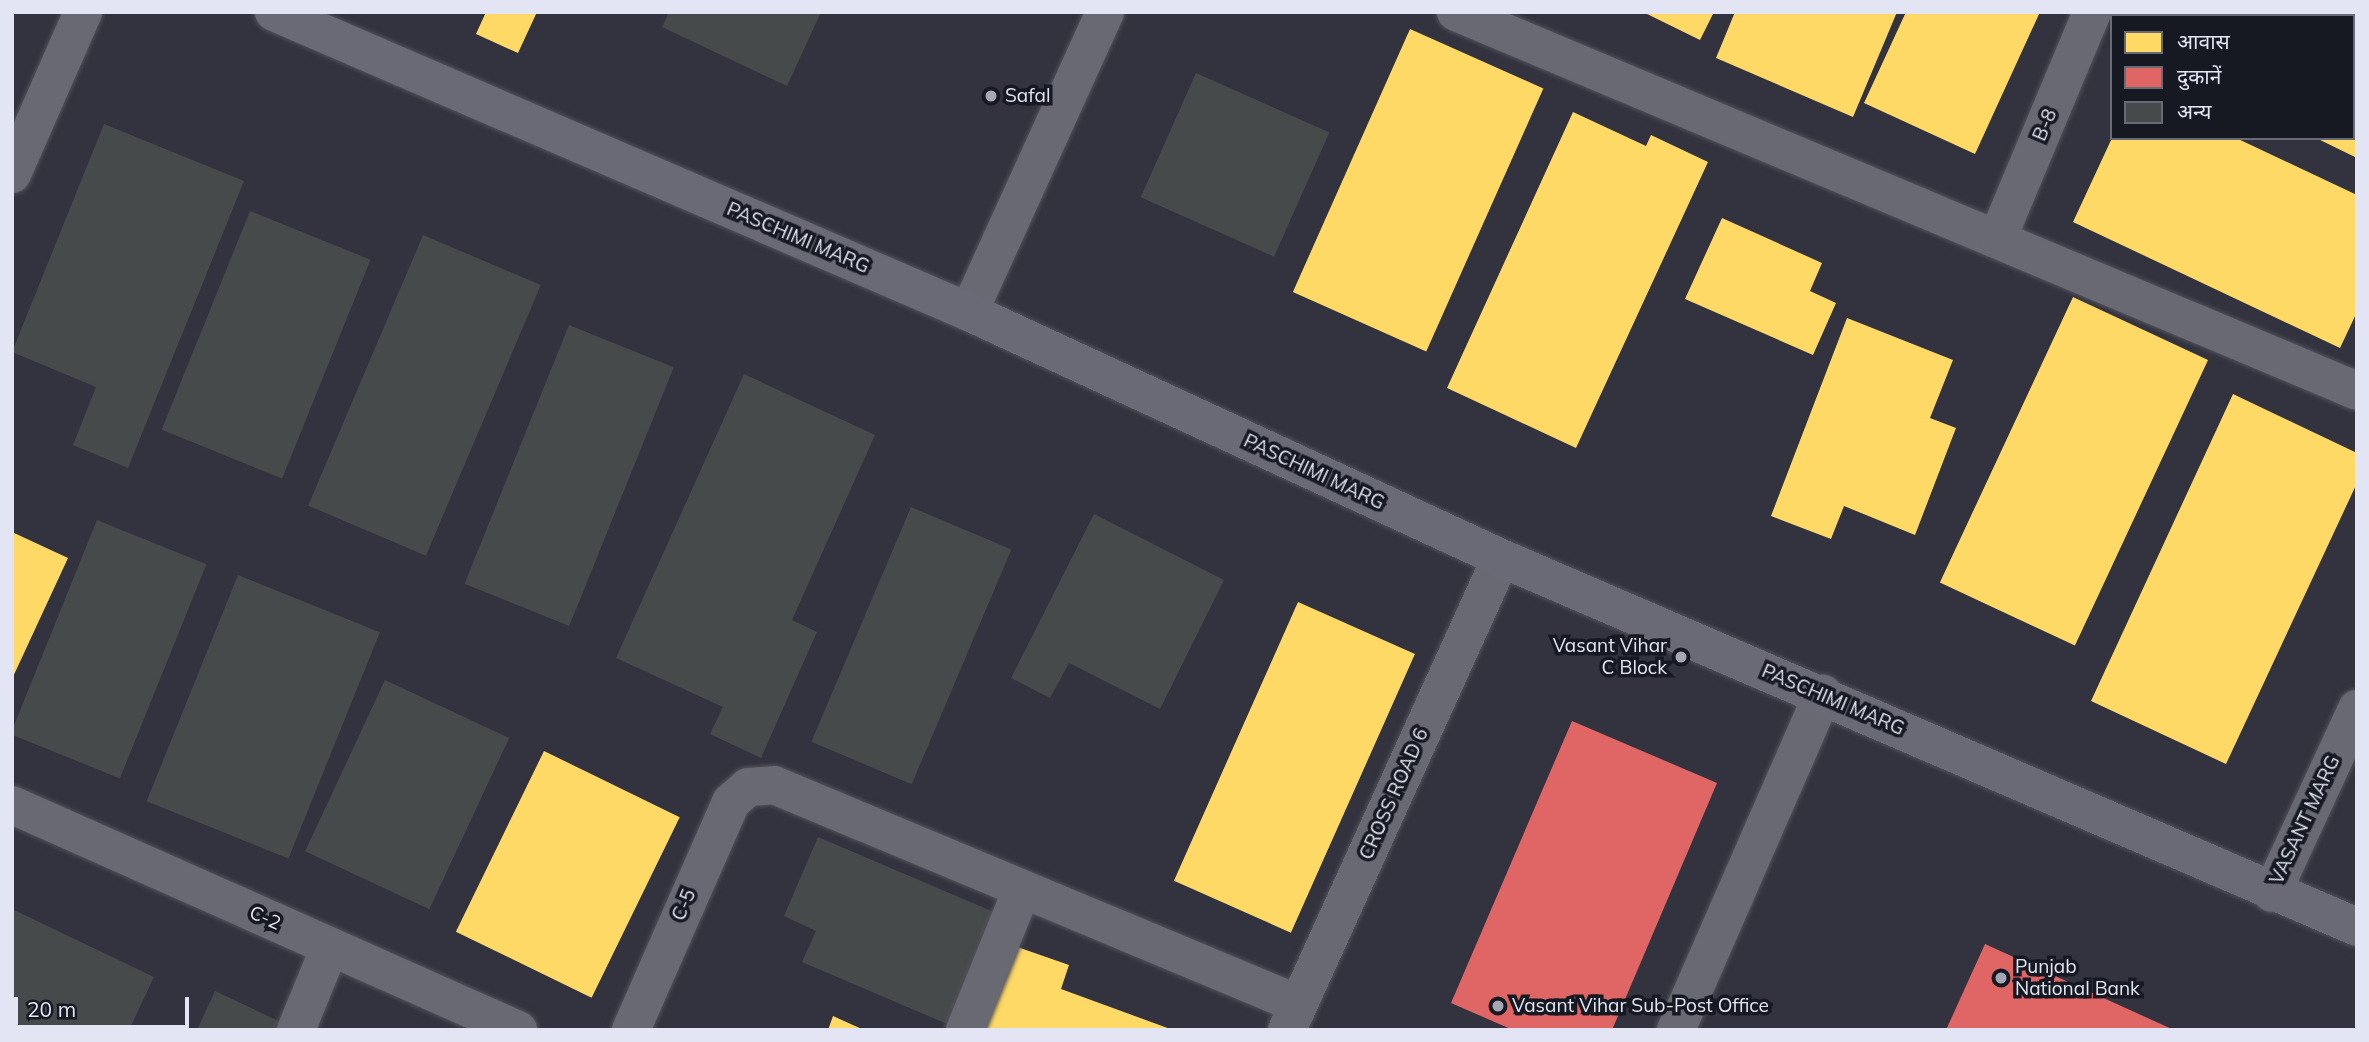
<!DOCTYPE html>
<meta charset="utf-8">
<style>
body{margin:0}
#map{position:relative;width:2369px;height:1042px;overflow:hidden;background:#32333e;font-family:Mulish,"Noto Sans Devanagari",sans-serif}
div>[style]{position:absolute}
.homes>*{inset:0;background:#ffd966;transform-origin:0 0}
.shops>*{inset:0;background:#e06666}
.building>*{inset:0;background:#474a4a;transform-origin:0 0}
.roads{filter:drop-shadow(0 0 2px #50515a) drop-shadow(0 0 2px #50515a)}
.minor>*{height:38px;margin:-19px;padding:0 19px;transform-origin:19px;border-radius:19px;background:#686973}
.secondary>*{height:38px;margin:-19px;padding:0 19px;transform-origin:19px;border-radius:19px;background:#696a75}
.dots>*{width:19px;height:19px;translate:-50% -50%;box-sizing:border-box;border:4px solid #161822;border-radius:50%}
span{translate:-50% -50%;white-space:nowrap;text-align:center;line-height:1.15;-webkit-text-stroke:7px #161822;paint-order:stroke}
.poi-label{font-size:19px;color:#e3e5f4}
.left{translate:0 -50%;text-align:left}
.right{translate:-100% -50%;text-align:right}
.street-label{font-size:19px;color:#e3e5f4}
.frame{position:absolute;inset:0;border:14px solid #e3e5f4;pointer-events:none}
.legend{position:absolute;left:2110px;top:14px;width:245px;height:126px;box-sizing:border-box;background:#161822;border:2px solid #686a76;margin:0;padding:9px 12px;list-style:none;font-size:21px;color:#e3e5f4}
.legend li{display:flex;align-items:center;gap:14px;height:35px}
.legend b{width:35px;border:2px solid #686a76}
.scale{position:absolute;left:14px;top:997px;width:175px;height:32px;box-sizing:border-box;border:4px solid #e3e5f4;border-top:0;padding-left:9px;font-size:21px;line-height:24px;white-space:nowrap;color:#e3e5f4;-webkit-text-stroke:5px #161822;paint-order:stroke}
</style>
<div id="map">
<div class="homes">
<div style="clip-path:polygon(486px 12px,537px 12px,518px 53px,476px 34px)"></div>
<div style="clip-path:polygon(1643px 12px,1714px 12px,1700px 40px)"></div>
<div style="clip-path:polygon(1735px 12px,1897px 12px,1853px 117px,1716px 58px)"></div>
<div style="clip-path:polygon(1906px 12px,2040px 12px,1975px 154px,1864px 103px)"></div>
<div style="clip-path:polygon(2141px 12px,2357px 12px,2357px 158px,2316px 138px,2353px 138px,2353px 16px,2139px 16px)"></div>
<div style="left:1410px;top:29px;width:146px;height:288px;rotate:24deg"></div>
<div style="clip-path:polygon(1573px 112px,1646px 146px,1651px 135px,1708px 162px,1576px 448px,1447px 388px)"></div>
<div style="clip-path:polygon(2112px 138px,2236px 138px,2357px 195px,2357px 312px,2340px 348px,2073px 222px)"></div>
<div style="clip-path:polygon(1722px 218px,1822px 263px,1810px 291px,1836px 303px,1813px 355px,1685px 299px)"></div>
<div style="left:2073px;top:297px;width:149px;height:315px;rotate:25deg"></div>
<div style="clip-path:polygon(1847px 318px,1953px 360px,1930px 418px,1956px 428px,1915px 535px,1844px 506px,1831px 539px,1771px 516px)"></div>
<div style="clip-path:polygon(2233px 394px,2357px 453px,2357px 483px,2226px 764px,2091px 701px)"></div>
<div style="clip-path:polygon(12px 532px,68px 558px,12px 679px)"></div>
<div style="left:1298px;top:602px;width:128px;height:305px;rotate:24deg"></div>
<div style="left:544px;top:751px;width:151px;height:201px;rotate:26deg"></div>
<div style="clip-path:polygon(1009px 944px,1069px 965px,1061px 989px,1173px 1030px,979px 1030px)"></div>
<div style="clip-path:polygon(833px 1016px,864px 1030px,828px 1030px)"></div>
</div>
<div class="shops">
<div style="clip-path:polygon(1572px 721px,1717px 783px,1612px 1030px,1513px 1030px,1451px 1003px)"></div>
<div style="clip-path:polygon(1985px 944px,2174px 1030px,1946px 1030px)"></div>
</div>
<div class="building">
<div style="clip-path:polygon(669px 12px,821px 12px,787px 86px,662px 27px)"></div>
<div style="left:1196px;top:73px;width:146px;height:136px;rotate:24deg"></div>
<div style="clip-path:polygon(104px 124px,244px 181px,128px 468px,73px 445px,96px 387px,12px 352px)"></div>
<div style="left:250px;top:211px;width:130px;height:236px;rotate:22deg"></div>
<div style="left:423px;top:235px;width:128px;height:294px;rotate:23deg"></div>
<div style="left:569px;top:325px;width:113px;height:279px;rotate:22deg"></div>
<div style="clip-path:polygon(744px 374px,875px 435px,792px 620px,817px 632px,761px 758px,710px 734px,723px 707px,616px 658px)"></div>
<div style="left:911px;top:507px;width:109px;height:255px;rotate:23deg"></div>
<div style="clip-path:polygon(1094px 514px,1224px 580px,1160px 709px,1069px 663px,1050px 698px,1011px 678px)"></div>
<div style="left:97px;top:520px;width:118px;height:231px;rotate:22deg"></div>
<div style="left:238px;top:575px;width:153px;height:244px;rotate:22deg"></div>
<div style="left:385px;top:680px;width:137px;height:189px;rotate:25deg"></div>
<div style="clip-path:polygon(818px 837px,1001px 915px,954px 1027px,802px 962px,816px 931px,784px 916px)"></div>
<div style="clip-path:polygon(12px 909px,154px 977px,129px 1030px,12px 1030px)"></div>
<div style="clip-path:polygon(215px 991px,285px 1024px,283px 1030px,197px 1030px)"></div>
</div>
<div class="roads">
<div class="minor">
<div style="left:1456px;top:12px;width:977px;rotate:22.81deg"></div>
<div style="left:12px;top:174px;width:177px;rotate:-66.3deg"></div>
<div style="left:1998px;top:237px;width:244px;rotate:-67.3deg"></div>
<div style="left:969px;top:312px;width:329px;rotate:-65.6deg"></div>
<div style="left:12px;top:805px;width:554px;rotate:23.97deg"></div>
<div style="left:2272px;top:893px;width:203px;rotate:-65.2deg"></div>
<div style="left:296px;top:1030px;width:90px;rotate:-67.7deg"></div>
<div style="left:631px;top:1030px;width:249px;rotate:-66.3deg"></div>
<div style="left:731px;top:802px;width:23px;rotate:-41deg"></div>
<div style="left:748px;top:787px;width:26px;rotate:-4deg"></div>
<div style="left:774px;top:785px;width:568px;rotate:22.68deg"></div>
<div style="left:965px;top:1030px;width:149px;rotate:-67.9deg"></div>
<div style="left:1287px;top:1030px;width:518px;rotate:-65.61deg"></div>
<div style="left:1676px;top:1030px;width:367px;rotate:-66.4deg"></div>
</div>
<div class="secondary">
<div style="left:274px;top:12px;width:757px;rotate:23.35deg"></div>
<div style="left:969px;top:312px;width:586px;rotate:24.82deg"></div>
<div style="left:1501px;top:558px;width:932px;rotate:23.32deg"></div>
</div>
</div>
<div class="dots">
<div style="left:991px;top:96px;background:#a5a7b4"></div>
<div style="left:1681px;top:657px;background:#a5a7b4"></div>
<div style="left:2001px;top:978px;background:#a5a7b4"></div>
<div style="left:1498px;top:1006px;background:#a5a7b4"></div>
</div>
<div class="poi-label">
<span class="left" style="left:1005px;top:96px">Safal</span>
<span class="right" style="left:1667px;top:657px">Vasant Vihar<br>C Block</span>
<span class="left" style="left:2015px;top:978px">Punjab<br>National Bank</span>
<span class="left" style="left:1512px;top:1006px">Vasant Vihar Sub-Post Office</span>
</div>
<div class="street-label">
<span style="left:2045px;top:125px;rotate:-67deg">B-8</span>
<span style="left:798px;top:238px;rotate:23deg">PASCHIMI MARG</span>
<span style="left:1314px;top:472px;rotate:25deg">PASCHIMI MARG</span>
<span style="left:1833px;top:700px;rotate:23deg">PASCHIMI MARG</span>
<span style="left:1394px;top:794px;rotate:-66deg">CROSS ROAD 6</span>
<span style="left:2305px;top:820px;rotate:-65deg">VASANT MARG</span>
<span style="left:684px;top:905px;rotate:-67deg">C-5</span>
<span style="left:265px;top:918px;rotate:24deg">C-2</span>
</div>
<div class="frame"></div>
<ul class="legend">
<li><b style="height:19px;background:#ffd966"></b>आवास</li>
<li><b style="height:19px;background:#e06666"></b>दुकानें</li>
<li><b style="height:19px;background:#474a4a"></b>अन्य</li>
</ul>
<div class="scale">20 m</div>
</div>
